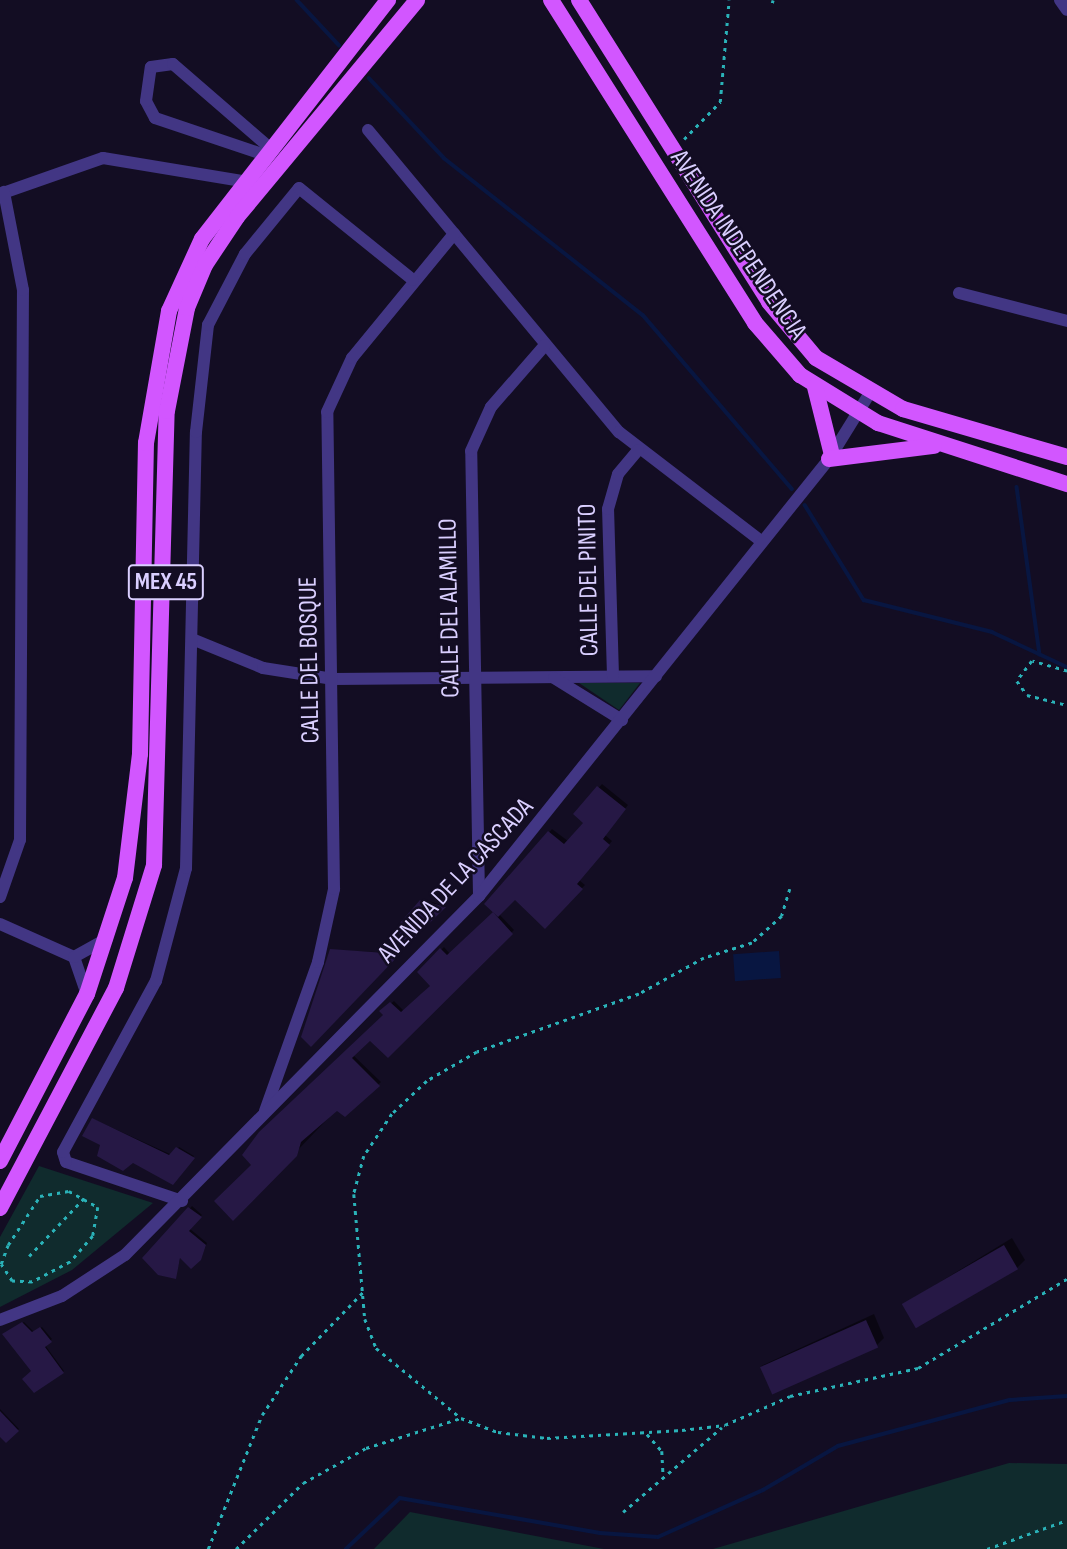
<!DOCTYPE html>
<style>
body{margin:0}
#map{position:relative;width:1067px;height:1549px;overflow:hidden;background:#130d23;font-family:"Sofia Sans Condensed",sans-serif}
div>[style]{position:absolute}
.green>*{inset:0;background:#102b2d}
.water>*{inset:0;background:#081641;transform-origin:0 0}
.shadow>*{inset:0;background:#0007}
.stream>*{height:3.5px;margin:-1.75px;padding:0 1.75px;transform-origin:1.75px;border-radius:1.75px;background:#081641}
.building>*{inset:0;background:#261845;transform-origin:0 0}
.path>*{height:2.5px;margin-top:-1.25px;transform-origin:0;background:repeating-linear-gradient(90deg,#2ab2b8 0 3.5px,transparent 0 8.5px)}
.minor>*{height:12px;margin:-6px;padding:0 6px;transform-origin:6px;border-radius:6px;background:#423684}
.major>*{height:16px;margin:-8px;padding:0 8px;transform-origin:8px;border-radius:8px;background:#d256ff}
span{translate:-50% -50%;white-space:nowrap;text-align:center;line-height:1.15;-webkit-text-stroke:5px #130d23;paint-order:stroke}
.shield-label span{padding:2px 5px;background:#130d23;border:2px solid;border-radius:5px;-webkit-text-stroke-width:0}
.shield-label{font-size:24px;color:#dacfff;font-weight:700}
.street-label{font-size:26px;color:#dacfff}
</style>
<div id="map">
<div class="green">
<div style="clip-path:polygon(579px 683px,640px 683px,619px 710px)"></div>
<div style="clip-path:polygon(39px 1166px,153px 1203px,72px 1270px,0 1307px,0 1237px)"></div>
<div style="clip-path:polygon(1009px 1463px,1067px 1464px,1067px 1549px,713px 1549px)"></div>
<div style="clip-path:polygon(410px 1512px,604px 1549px,374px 1549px)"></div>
</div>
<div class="water">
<div style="left:779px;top:951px;width:27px;height:46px;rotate:86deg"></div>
</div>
<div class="shadow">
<div style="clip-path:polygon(602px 784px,628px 805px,605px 835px,612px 841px,579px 880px,585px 885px,545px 927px,515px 897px,499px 914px,514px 930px,388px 1055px,370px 1038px,353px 1055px,381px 1082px,345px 1115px,337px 1109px,233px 1218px,254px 1165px,386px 1015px,384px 1009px,394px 1001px,404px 1011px,432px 986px,419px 972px,444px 947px,450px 954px,496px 912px,486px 903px,552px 829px,568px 841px,586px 823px,575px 814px)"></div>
<div style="clip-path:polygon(423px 899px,444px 906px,408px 941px,402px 923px)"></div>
<div style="clip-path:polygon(331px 950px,398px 953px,311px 1044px)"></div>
<div style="clip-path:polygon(93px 1119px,172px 1155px,179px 1147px,194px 1156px,172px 1182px,102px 1144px)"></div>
<div style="clip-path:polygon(192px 1206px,202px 1215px,189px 1228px,207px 1243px,202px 1256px,181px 1256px,175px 1277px,145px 1258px)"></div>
<div style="clip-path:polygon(1012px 1238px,1025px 1260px,1017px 1268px,904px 1304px)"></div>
<div style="clip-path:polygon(874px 1314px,884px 1338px,877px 1345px,761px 1366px)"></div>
<div style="clip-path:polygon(24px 1322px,34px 1332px,42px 1327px,52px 1339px,45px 1345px,64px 1371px,34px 1391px,33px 1371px,4px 1334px)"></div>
<div style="clip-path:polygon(0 1409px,19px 1429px,6px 1441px,0 1435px)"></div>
</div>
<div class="stream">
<div style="left:297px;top:0;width:62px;rotate:47deg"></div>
<div style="left:369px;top:78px;width:110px;rotate:46.8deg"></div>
<div style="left:444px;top:158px;width:253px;rotate:38.3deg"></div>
<div style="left:643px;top:315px;width:229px;rotate:49.4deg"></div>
<div style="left:1017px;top:487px;width:169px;rotate:82.2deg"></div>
<div style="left:805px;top:505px;width:112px;rotate:58.2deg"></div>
<div style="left:864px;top:600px;width:132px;rotate:14deg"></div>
<div style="left:992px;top:632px;width:83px;rotate:25deg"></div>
<div style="left:346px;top:1549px;width:74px;rotate:-43.4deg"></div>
<div style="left:400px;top:1498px;width:203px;rotate:9.9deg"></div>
<div style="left:600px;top:1533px;width:58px;rotate:3.9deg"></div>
<div style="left:658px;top:1537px;width:115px;rotate:-24.1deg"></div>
<div style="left:763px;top:1490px;width:87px;rotate:-30.4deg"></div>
<div style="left:838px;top:1446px;width:178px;rotate:-15deg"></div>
<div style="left:1010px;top:1400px;width:57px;rotate:-4deg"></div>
</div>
<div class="building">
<div style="clip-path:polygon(597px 786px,626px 809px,603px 839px,610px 845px,577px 884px,583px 889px,545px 929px,515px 900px,498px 917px,484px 904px,548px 831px,564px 844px,583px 823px,573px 814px)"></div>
<div style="clip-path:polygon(420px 900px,446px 907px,408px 944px,399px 935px,400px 923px)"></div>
<div style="clip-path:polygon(493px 912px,513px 934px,388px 1058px,370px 1041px,352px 1058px,380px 1086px,345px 1117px,337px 1111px,301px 1142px,297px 1156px,233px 1221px,214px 1201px,251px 1165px,242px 1155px,259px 1132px,383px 1015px,379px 1011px,390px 1002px,401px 1012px,422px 993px,430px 986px,417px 972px,440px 948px,447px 955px)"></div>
<div style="clip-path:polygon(330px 949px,400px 954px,311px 1047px,301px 1037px)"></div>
<div style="clip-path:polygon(92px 1118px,169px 1155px,176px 1147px,195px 1158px,173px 1185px,133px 1163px,123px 1171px,97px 1156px,100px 1145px,82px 1136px)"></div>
<div style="clip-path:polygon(188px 1207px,202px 1217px,189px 1231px,206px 1245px,201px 1260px,191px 1269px,180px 1258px,176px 1279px,158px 1275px,142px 1258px)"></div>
<div style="left:1004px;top:1245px;width:28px;height:118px;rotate:60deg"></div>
<div style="left:866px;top:1320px;width:30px;height:116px;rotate:66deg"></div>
<div style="clip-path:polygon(22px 1322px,32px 1332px,40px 1327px,52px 1342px,45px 1347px,64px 1373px,34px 1393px,22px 1379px,31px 1371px,2px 1334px)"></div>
<div style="clip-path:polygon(0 1411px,19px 1431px,6px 1443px,0 1437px)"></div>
</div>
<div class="path">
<div style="left:772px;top:3px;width:3px;rotate:-72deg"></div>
<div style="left:684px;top:139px;width:52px;rotate:-45.8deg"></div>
<div style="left:720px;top:102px;width:102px;rotate:-85deg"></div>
<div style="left:1067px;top:671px;width:36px;rotate:-164deg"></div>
<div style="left:1032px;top:661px;width:25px;rotate:127deg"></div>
<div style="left:1017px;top:681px;width:17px;rotate:54deg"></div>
<div style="left:1027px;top:695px;width:41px;rotate:14deg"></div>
<div style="left:790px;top:889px;width:28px;rotate:107deg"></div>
<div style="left:782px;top:916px;width:40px;rotate:138deg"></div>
<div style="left:752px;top:943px;width:50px;rotate:162.6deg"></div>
<div style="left:704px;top:958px;width:74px;rotate:151deg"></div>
<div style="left:639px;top:994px;width:172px;rotate:160.3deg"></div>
<div style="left:477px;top:1052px;width:58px;rotate:149.9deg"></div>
<div style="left:427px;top:1081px;width:48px;rotate:136.7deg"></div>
<div style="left:392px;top:1114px;width:50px;rotate:123.7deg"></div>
<div style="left:364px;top:1156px;width:39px;rotate:105deg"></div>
<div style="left:354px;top:1194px;width:125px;rotate:85deg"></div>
<div style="left:365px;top:1319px;width:31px;rotate:69deg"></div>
<div style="left:376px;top:1348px;width:110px;rotate:39.5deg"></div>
<div style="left:461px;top:1418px;width:40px;rotate:21deg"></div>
<div style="left:498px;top:1432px;width:49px;rotate:7deg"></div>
<div style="left:547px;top:1438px;width:135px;rotate:-3.4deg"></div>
<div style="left:682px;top:1430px;width:43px;rotate:-6.6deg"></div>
<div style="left:725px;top:1425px;width:71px;rotate:-24deg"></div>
<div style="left:790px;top:1396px;width:131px;rotate:-12.3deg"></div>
<div style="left:918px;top:1368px;width:174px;rotate:-30.9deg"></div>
<div style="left:69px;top:1191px;width:33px;rotate:29deg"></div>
<div style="left:98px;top:1207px;width:29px;rotate:100deg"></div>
<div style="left:93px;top:1236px;width:35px;rotate:131deg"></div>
<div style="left:70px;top:1262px;width:43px;rotate:152.2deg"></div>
<div style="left:32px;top:1282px;width:20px;rotate:-177deg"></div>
<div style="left:12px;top:1281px;width:20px;rotate:-123deg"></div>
<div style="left:1px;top:1264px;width:20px;rotate:-70deg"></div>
<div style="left:8px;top:1245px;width:59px;rotate:-56.9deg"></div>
<div style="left:40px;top:1196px;width:29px;rotate:-10deg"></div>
<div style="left:29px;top:1256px;width:83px;rotate:-46.5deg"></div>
<div style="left:647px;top:1434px;width:23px;rotate:49deg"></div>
<div style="left:662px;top:1451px;width:22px;rotate:87deg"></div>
<div style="left:623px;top:1512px;width:130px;rotate:-40.6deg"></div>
<div style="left:208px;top:1549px;width:144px;rotate:-68.1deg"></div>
<div style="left:262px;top:1415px;width:71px;rotate:-56.5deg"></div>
<div style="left:301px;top:1356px;width:89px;rotate:-45.9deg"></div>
<div style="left:236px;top:1549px;width:94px;rotate:-44.6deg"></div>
<div style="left:303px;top:1483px;width:72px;rotate:-29.1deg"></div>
<div style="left:366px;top:1448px;width:100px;rotate:-17.5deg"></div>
<div style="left:987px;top:1549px;width:85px;rotate:-19.9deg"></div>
</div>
<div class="minor">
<div style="left:1060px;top:0;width:12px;rotate:55deg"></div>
<div style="left:368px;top:130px;width:393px;rotate:50.3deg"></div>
<div style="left:619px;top:432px;width:179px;rotate:37.5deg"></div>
<div style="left:265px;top:155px;width:116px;rotate:-161.4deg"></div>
<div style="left:155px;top:118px;width:19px;rotate:-118deg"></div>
<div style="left:146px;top:101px;width:34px;rotate:-82deg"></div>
<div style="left:151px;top:67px;width:22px;rotate:-8deg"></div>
<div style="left:173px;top:64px;width:128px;rotate:40.9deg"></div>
<div style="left:0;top:194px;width:109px;rotate:-19.3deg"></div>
<div style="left:103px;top:158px;width:153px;rotate:9.4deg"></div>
<div style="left:959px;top:293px;width:112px;rotate:14.5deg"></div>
<div style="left:192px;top:639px;width:77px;rotate:22.2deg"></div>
<div style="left:263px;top:668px;width:71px;rotate:8.9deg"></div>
<div style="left:333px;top:679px;width:323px;rotate:-0.5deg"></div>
<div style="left:613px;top:676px;width:167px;rotate:-91.7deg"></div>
<div style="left:608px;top:509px;width:36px;rotate:-74deg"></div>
<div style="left:618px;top:474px;width:31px;rotate:-50deg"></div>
<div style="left:554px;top:678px;width:80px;rotate:31.7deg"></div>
<div style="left:479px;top:896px;width:445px;rotate:-91deg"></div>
<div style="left:471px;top:451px;width:48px;rotate:-65.6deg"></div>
<div style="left:491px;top:407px;width:82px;rotate:-48.9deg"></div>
<div style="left:0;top:897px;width:60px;rotate:-70.7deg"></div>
<div style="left:20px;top:840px;width:550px;rotate:-89.69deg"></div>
<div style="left:23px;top:290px;width:100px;rotate:-101deg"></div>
<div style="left:0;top:924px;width:81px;rotate:24deg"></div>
<div style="left:74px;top:957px;width:39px;rotate:71deg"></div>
<div style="left:74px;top:957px;width:38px;rotate:-29deg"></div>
<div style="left:265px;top:1111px;width:158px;rotate:-70.4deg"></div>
<div style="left:318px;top:962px;width:75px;rotate:-77.6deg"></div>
<div style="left:334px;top:889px;width:477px;rotate:-90.8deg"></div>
<div style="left:327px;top:412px;width:60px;rotate:-65.2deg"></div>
<div style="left:352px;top:358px;width:161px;rotate:-50.6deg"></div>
<div style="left:182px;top:1201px;width:122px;rotate:-161.4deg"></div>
<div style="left:66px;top:1162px;width:10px;rotate:-107deg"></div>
<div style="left:63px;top:1152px;width:195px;rotate:-61.5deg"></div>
<div style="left:156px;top:981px;width:117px;rotate:-75.1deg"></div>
<div style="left:186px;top:868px;width:436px;rotate:-88.7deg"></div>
<div style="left:196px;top:432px;width:108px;rotate:-83.6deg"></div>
<div style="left:208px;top:325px;width:80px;rotate:-62.5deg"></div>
<div style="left:245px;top:254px;width:85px;rotate:-50.7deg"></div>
<div style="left:299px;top:188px;width:146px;rotate:38.9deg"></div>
<div style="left:0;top:1320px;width:66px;rotate:-21.2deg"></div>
<div style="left:62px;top:1296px;width:75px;rotate:-33.1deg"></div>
<div style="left:125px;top:1255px;width:504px;rotate:-45.4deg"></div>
<div style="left:479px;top:896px;width:560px;rotate:-51.31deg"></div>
<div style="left:829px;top:459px;width:78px;rotate:-58.2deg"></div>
</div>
<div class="major">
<div style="left:551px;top:0;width:382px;rotate:57.7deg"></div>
<div style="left:755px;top:323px;width:69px;rotate:49.1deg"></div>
<div style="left:800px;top:375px;width:92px;rotate:31.6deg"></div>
<div style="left:878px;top:423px;width:199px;rotate:17.9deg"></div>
<div style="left:579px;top:0;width:357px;rotate:57.8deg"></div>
<div style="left:769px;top:302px;width:73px;rotate:50deg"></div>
<div style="left:816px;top:358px;width:101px;rotate:30.4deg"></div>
<div style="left:903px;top:409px;width:171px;rotate:16.3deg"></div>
<div style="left:815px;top:387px;width:70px;rotate:76deg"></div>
<div style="left:829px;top:459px;width:106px;rotate:-7.1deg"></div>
<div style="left:0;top:1161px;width:188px;rotate:-62.5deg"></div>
<div style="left:87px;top:994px;width:122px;rotate:-71.9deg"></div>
<div style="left:125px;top:878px;width:125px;rotate:-83.1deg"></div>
<div style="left:140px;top:754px;width:311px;rotate:-88.9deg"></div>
<div style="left:146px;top:443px;width:134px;rotate:-80.1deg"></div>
<div style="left:169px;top:311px;width:79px;rotate:-65.4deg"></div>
<div style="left:202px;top:239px;width:303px;rotate:-52.1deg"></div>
<div style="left:0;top:1208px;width:249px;rotate:-62.2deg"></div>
<div style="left:116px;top:988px;width:129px;rotate:-72.8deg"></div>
<div style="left:154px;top:865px;width:454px;rotate:-88.4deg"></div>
<div style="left:167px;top:411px;width:105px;rotate:-79deg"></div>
<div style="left:187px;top:308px;width:47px;rotate:-67.3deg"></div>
<div style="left:205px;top:265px;width:58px;rotate:-56.3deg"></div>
<div style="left:237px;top:217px;width:282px;rotate:-50.3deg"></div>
</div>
<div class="shield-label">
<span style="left:166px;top:582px">MEX 45</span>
</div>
<div class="street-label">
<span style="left:738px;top:245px;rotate:56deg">AVENIDA INDEPENDENCIA</span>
<span style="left:589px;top:580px;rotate:-91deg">CALLE DEL PINITO</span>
<span style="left:450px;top:608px;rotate:-91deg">CALLE DEL ALAMILLO</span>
<span style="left:310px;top:660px;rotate:-91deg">CALLE DEL BOSQUE</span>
<span style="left:456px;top:881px;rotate:-47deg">AVENIDA DE LA CASCADA</span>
</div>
</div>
